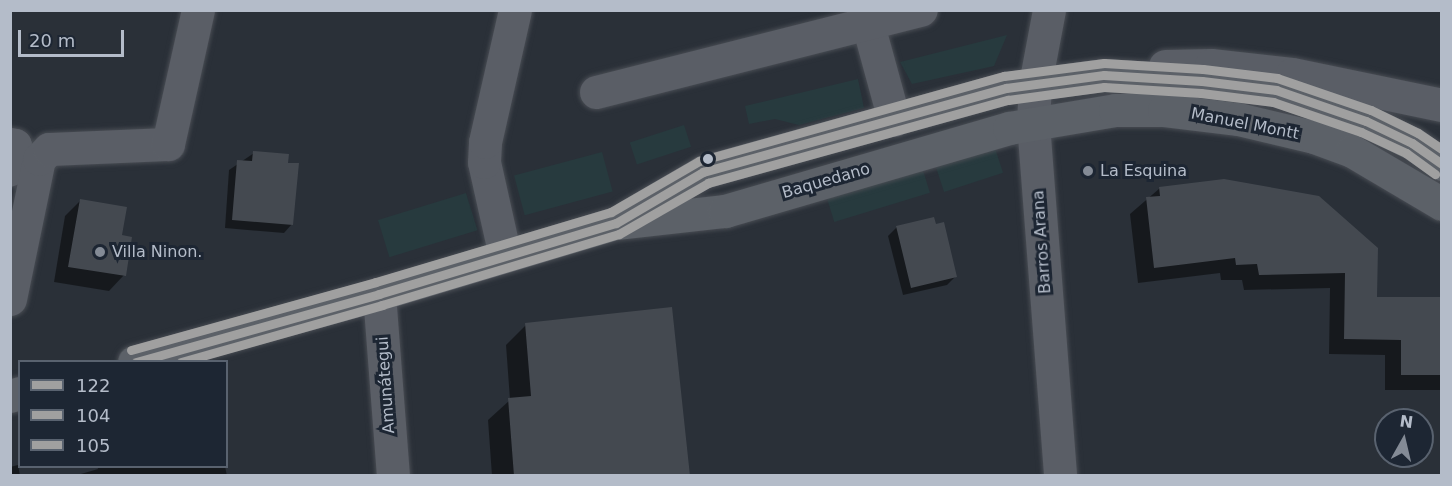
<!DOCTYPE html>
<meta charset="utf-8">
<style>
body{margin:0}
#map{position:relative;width:1452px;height:486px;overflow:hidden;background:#2a3038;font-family:"DejaVu Sans",sans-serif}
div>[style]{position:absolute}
.green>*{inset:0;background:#273a3e;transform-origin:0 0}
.shadow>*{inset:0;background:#0007}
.building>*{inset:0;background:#444950}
.roads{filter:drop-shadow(0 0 2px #484c53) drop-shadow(0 0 2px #484c53)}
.minor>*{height:33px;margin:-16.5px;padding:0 16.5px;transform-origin:16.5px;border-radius:16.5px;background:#5a5e66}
.major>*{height:33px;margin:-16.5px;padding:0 16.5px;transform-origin:16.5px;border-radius:16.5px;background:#5c6168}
.bus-1>*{height:9px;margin:-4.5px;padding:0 4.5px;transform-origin:4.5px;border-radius:4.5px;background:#a0a0a0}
.bus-2>*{height:9px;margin:-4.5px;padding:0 4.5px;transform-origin:4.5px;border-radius:4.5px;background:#a0a0a0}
.bus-3>*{height:9px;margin:-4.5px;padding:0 4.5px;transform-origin:4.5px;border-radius:4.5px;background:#a0a0a0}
.dots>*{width:16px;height:16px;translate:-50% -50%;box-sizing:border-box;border:3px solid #1d2633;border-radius:50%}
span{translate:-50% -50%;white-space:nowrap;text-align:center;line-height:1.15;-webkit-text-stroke:6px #1d2633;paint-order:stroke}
.street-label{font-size:16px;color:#b4bcc9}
.poi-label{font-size:16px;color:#b4bcc9}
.left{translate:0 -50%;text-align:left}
.frame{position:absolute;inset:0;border:12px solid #b4bcc9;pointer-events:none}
.legend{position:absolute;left:18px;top:360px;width:210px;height:108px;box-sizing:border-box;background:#1d2633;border:2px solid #59626f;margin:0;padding:8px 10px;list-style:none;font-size:18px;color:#b4bcc9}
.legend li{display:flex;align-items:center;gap:12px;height:30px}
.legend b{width:30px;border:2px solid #59626f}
.north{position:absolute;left:1374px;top:408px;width:60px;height:60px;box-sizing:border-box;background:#1d2633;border:2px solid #59626f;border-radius:50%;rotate:8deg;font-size:16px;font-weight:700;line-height:24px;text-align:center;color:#b4bcc9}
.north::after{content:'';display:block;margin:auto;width:21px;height:27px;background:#848b96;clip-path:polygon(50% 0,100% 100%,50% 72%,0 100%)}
.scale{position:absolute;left:18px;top:30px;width:106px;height:27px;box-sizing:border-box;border:3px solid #b4bcc9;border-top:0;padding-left:8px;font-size:18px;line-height:21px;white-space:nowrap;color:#b4bcc9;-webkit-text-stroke:4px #1d2633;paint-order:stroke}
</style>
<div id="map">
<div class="green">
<div style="clip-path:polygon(1007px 35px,994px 66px,912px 84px,900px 62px)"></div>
<div style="clip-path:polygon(858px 79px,864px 108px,799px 125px,775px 119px,749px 124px,745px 106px)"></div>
<div style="left:684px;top:125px;width:23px;height:57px;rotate:72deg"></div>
<div style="left:995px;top:148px;width:26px;height:62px;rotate:72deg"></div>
<div style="left:602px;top:152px;width:41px;height:91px;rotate:75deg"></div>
<div style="left:922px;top:167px;width:27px;height:100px;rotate:73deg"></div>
<div style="left:466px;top:193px;width:39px;height:92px;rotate:73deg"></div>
</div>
<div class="shadow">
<div style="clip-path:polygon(254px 153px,292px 224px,284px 233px,225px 228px,229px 170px)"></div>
<div style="clip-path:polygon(1160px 188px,1318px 198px,1376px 298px,1442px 299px,1442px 390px,1385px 390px,1385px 355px,1329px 354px,1330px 288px,1244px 290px,1242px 280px,1221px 280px,1220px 273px,1138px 283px,1130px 214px)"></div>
<div style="clip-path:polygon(80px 201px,121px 237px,124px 275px,109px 291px,54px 282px,65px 216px)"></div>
<div style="clip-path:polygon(934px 226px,955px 277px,947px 285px,903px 295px,888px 236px,897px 227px)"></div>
<div style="clip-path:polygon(526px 325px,689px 476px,492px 476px,488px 420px,510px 400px,506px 345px)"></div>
<div style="clip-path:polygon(18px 465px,20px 476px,10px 476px,10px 467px)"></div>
<div style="clip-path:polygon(97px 466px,225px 466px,227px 476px,74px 476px,98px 469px)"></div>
</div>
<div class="building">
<div style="clip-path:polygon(253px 151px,289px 154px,288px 163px,299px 163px,293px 225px,232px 220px,237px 160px,252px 161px)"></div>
<div style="clip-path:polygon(1224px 179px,1319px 196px,1378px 248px,1377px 297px,1440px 297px,1442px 375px,1401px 375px,1401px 340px,1344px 339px,1345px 273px,1259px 275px,1257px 264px,1236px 265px,1235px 258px,1154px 268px,1146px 197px,1160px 196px,1159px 187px)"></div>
<div style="clip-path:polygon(80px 199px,127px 207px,122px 235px,132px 237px,126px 276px,68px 267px)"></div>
<div style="clip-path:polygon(934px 217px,936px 224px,944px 222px,957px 277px,911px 288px,896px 226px)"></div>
<div style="clip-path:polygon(672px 307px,690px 476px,514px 476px,508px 398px,531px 396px,525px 323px)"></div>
</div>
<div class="roads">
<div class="minor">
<div style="left:864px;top:10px;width:114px;rotate:74.7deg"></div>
<div style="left:1049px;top:10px;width:75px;rotate:100.7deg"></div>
<div style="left:1035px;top:84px;width:39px;rotate:93deg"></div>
<div style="left:1033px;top:123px;width:354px;rotate:85.6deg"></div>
<div style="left:1165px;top:66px;width:46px;rotate:-1.2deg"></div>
<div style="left:1211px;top:65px;width:81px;rotate:6.3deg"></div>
<div style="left:1292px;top:74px;width:153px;rotate:11.7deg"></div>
<div style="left:596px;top:92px;width:335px;rotate:-14.2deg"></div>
<div style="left:10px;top:144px;width:5px;rotate:11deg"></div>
<div style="left:15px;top:145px;width:25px;rotate:102deg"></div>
<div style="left:505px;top:256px;width:96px;rotate:-102.6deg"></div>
<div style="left:484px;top:162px;width:20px;rotate:-87deg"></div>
<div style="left:485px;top:142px;width:135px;rotate:-77.2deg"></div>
<div style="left:379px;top:294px;width:183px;rotate:85.6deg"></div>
<div style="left:10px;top:299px;width:143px;rotate:-78.3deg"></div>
<div style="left:39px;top:159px;width:14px;rotate:-45deg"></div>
<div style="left:49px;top:149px;width:119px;rotate:-2.4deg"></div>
<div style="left:168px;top:144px;width:137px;rotate:-77.4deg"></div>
</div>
<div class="major">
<div style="left:628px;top:216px;width:87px;rotate:-30.4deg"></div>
<div style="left:703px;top:172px;width:314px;rotate:-15.5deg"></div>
<div style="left:1006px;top:88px;width:99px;rotate:-7.6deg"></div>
<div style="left:1104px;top:75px;width:98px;rotate:3.5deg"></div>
<div style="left:1202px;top:81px;width:75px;rotate:6.9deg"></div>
<div style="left:1276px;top:90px;width:95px;rotate:19deg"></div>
<div style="left:1366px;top:121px;width:51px;rotate:25.6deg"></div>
<div style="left:1412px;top:143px;width:37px;rotate:35deg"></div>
<div style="left:134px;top:362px;width:254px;rotate:-15.5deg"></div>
<div style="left:379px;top:294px;width:247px;rotate:-16.7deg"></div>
<div style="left:616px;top:223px;width:110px;rotate:-6.3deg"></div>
<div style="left:725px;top:211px;width:296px;rotate:-16.3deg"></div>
<div style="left:1009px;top:128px;width:108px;rotate:-9.6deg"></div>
<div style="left:1115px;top:110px;width:49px"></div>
<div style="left:1164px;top:110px;width:75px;rotate:6.9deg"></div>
<div style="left:1238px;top:119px;width:78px;rotate:13.3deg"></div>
<div style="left:1314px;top:137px;width:40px;rotate:20.2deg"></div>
<div style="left:1352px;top:151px;width:104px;rotate:30.5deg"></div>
<div style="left:10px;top:396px;width:10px;rotate:-17deg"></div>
</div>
</div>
<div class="bus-1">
<div style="left:136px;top:362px;width:252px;rotate:-15.6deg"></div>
<div style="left:379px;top:294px;width:247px;rotate:-16.7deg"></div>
<div style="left:616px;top:223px;width:101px;rotate:-30.4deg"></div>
<div style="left:703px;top:172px;width:314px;rotate:-15.5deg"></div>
<div style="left:1006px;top:88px;width:99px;rotate:-7.6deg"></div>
<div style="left:1104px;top:75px;width:98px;rotate:3.5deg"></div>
<div style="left:1202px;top:81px;width:75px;rotate:6.9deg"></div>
<div style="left:1276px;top:90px;width:95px;rotate:19deg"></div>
<div style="left:1366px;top:121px;width:51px;rotate:25.6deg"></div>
<div style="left:1412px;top:143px;width:37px;rotate:35deg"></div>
</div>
<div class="bus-2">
<div style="left:181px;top:362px;width:209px;rotate:-15.8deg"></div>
<div style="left:382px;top:305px;width:247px;rotate:-16.7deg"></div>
<div style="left:619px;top:234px;width:103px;rotate:-29.8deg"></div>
<div style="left:708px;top:183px;width:311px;rotate:-15.5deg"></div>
<div style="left:1008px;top:100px;width:97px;rotate:-7.7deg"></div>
<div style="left:1104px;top:87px;width:97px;rotate:3.5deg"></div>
<div style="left:1201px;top:93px;width:73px;rotate:7.1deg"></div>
<div style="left:1273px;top:102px;width:93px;rotate:18.8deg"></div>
<div style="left:1361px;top:132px;width:50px;rotate:25deg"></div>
<div style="left:1406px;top:153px;width:36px;rotate:36deg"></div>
</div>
<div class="bus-3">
<div style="left:131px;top:350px;width:254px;rotate:-15.5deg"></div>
<div style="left:376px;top:282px;width:245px;rotate:-16.6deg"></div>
<div style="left:611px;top:212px;width:102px;rotate:-30.1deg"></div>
<div style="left:699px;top:161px;width:317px;rotate:-15.6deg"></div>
<div style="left:1004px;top:76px;width:101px;rotate:-7.4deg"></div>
<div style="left:1104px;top:63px;width:99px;rotate:3.5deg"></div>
<div style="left:1203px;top:69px;width:75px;rotate:6.9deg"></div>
<div style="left:1277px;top:78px;width:99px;rotate:18.8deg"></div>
<div style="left:1371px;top:110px;width:52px;rotate:26.1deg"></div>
<div style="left:1418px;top:133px;width:29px;rotate:34deg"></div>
</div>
<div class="dots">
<div style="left:708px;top:159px;background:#b4bcc9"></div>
<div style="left:1088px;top:171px;background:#848b96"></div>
<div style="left:100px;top:252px;background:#848b96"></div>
</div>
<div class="street-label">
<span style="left:1245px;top:124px;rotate:11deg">Manuel Montt</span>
<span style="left:826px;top:181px;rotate:-16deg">Baquedano</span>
<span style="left:1042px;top:242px;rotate:-94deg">Barros Arana</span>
<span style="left:386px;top:385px;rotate:-94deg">Amunátegui</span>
</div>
<div class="poi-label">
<span class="left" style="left:1100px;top:171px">La Esquina</span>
<span class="left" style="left:112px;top:252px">Villa Ninon.</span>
</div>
<div class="frame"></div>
<ul class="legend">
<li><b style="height:8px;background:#a0a0a0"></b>122</li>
<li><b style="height:8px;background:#a0a0a0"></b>104</li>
<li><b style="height:8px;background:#a0a0a0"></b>105</li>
</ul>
<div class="north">N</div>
<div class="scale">20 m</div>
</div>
